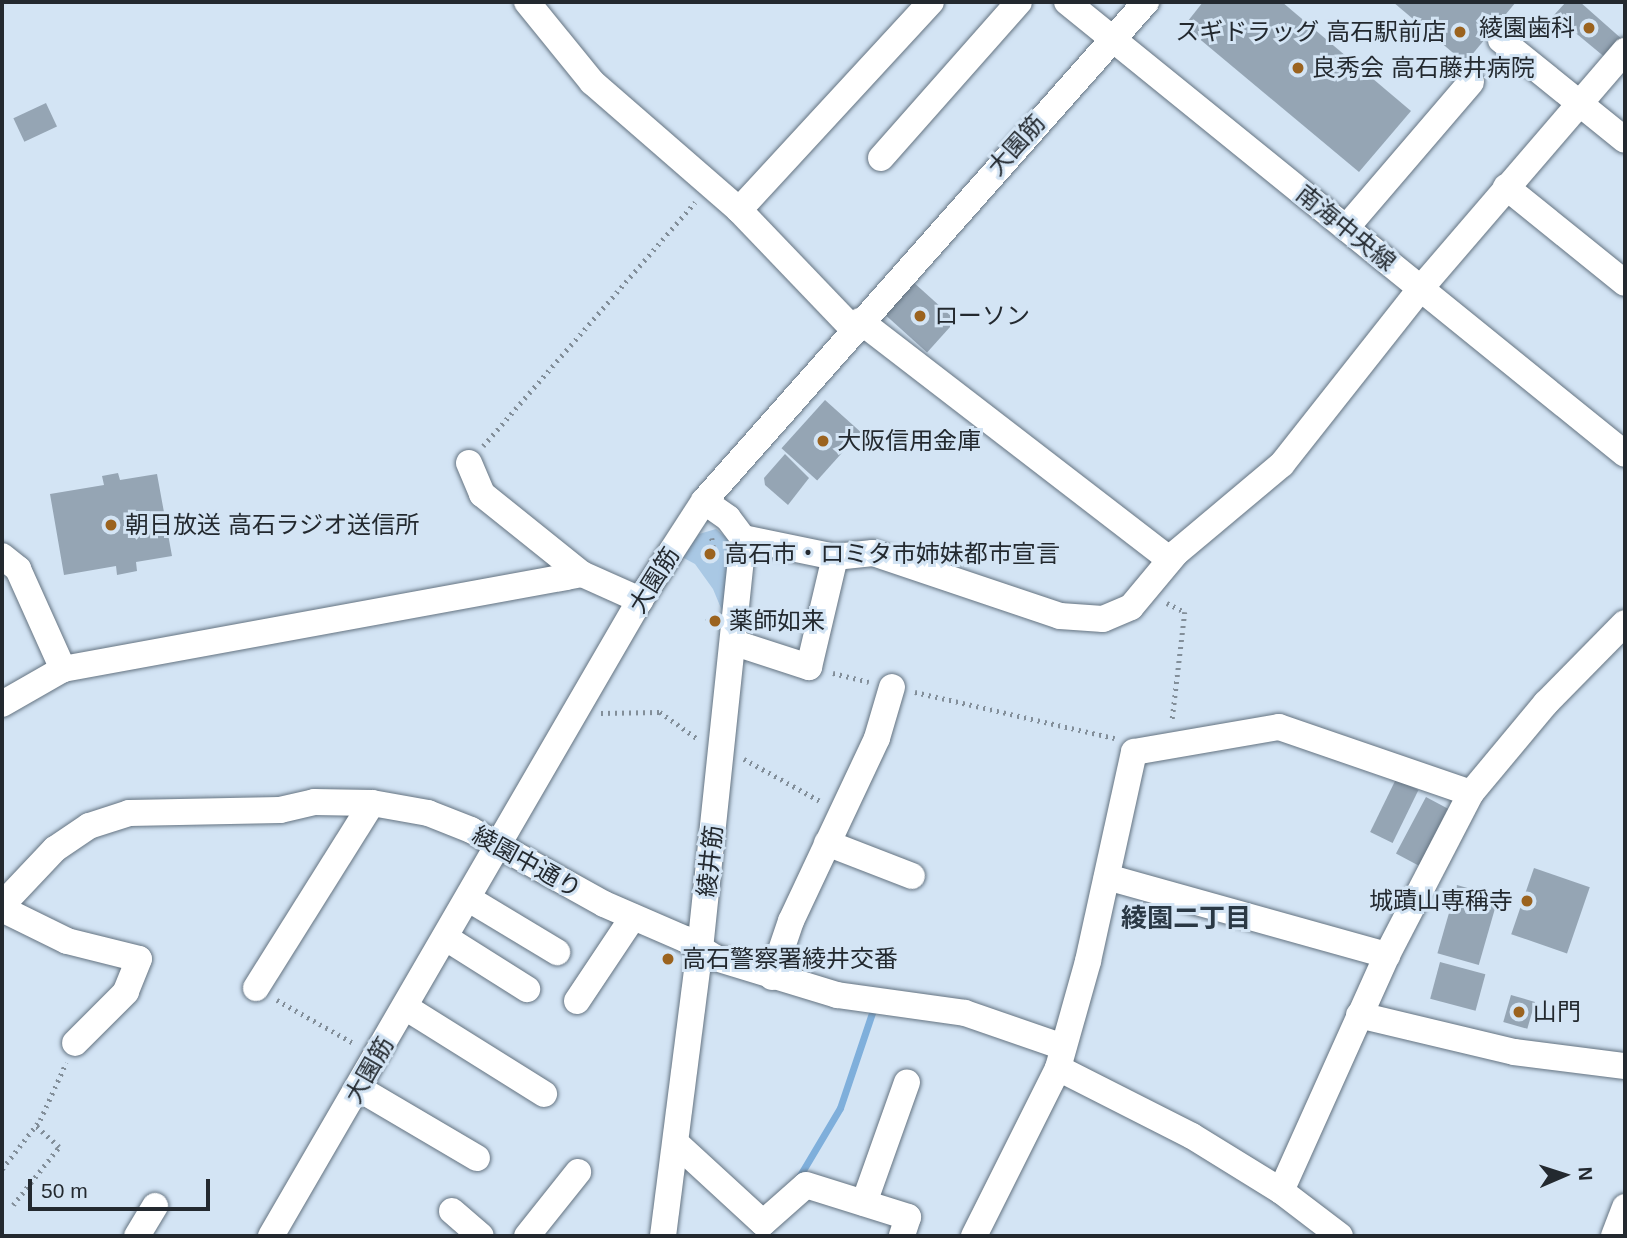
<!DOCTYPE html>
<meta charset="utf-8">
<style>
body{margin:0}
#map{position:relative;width:1627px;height:1238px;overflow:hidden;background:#d3e4f4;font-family:Arial,"Noto Sans JP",sans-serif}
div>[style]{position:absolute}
.green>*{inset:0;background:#a9c8e4}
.stream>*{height:7px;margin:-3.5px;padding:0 3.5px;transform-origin:3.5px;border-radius:3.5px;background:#7fafdb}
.building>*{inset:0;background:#95a5b4;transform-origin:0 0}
.path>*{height:4.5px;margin-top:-2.25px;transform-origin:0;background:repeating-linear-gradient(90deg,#828e99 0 2px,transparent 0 7px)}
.roads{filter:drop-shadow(0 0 2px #647381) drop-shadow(0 0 2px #647381)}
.minor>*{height:26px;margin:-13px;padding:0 13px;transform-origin:13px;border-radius:13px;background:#fff}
.dots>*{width:19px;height:19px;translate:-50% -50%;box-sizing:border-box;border:4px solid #d3e4f4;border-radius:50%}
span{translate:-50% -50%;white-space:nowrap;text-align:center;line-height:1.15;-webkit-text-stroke:6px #d3e4f4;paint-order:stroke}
.poi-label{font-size:24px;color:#23292f}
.right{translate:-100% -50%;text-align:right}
.left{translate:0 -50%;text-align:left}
.street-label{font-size:24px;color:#23292f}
.neighbourhood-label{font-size:26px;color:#2a3844;font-weight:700}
.frame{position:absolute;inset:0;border:4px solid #23292f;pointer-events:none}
.north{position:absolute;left:1529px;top:1140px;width:70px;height:70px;-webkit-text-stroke:5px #d3e4f4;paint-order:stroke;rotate:87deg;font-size:19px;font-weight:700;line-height:28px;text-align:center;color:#23292f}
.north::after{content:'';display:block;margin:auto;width:24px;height:32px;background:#23292f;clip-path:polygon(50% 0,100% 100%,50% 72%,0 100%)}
.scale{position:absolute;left:28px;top:1179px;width:182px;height:32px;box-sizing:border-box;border:4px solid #23292f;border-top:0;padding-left:9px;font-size:21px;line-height:24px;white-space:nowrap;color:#23292f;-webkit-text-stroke:5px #d3e4f4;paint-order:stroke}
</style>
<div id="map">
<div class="green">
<div style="clip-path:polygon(716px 529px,728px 539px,728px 625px,713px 589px,695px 564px,682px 557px,699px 534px)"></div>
</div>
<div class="stream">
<div style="left:799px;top:1177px;width:80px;rotate:-59.3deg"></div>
<div style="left:840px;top:1108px;width:107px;rotate:-71.4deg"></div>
</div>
<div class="building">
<div style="clip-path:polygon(1203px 2px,1282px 2px,1411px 111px,1359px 172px,1184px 26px)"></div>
<div style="clip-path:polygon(1393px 2px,1516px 2px,1465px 63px)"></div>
<div style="clip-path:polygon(1566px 2px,1580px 2px,1623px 40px,1607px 59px,1554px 15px)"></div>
<div style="left:46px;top:103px;width:26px;height:36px;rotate:65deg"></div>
<div style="left:912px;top:281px;width:59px;height:43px;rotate:42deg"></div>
<div style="left:825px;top:400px;width:48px;height:65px;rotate:42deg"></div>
<div style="clip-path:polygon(785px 454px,809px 478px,788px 505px,765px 485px,764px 478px)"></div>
<div style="clip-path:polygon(118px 473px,120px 480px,157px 474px,172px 556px,136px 562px,137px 571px,117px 575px,116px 566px,64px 575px,50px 494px,104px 485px,102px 476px)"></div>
<div style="clip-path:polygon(714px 613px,725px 622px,720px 630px,705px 620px)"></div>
<div style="left:1396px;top:779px;width:25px;height:59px;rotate:26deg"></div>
<div style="left:1426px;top:797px;width:26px;height:64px;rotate:28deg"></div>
<div style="left:1534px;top:868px;width:59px;height:70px;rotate:19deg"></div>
<div style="left:1457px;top:885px;width:43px;height:71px;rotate:16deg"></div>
<div style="left:1440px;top:962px;width:47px;height:38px;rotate:15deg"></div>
<div style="left:1511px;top:995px;width:25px;height:28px;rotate:16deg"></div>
</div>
<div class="path">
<div style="left:483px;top:446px;width:323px;rotate:-49deg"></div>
<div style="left:712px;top:538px;width:19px;rotate:81deg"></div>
<div style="left:1167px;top:603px;width:20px;rotate:27deg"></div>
<div style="left:1185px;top:612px;width:111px;rotate:96.7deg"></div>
<div style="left:833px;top:673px;width:37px;rotate:14deg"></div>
<div style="left:915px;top:692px;width:205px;rotate:13deg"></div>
<div style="left:601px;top:713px;width:59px;rotate:-1deg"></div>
<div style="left:660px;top:712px;width:47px;rotate:35.4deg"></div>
<div style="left:744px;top:759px;width:89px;rotate:28.9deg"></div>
<div style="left:277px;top:1000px;width:90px;rotate:29.4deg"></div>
<div style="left:2px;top:1169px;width:62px;rotate:-52.2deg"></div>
<div style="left:40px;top:1120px;width:63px;rotate:-65.5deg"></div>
<div style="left:13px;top:1205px;width:74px;rotate:-51.6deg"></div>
<div style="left:59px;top:1147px;width:31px;rotate:-138deg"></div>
</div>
<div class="roads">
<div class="minor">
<div style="left:527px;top:2px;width:103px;rotate:50.9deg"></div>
<div style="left:592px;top:82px;width:195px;rotate:41deg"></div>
<div style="left:739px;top:210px;width:165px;rotate:46.2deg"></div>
<div style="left:1067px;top:2px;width:718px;rotate:39.01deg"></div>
<div style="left:1501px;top:40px;width:159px;rotate:38.9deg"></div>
<div style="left:881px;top:158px;width:208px;rotate:-48.5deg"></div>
<div style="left:1506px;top:187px;width:153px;rotate:38.9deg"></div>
<div style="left:739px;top:210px;width:283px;rotate:-47.3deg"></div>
<div style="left:1346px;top:228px;width:192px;rotate:-49.4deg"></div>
<div style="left:860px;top:321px;width:391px;rotate:37.6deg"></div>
<div style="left:469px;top:463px;width:34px;rotate:67deg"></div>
<div style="left:482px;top:494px;width:128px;rotate:38.7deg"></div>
<div style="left:743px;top:538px;width:94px;rotate:11.7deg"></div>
<div style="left:835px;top:557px;width:38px;rotate:-6deg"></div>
<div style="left:873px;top:553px;width:197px;rotate:18.6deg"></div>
<div style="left:1060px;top:616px;width:43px;rotate:4deg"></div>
<div style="left:1103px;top:619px;width:30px;rotate:-23deg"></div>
<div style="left:1131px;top:607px;width:70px;rotate:-50.2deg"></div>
<div style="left:1176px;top:553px;width:138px;rotate:-40deg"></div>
<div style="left:1282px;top:464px;width:224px;rotate:-51.7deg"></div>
<div style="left:1421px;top:288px;width:313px;rotate:-49.3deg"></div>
<div style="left:2px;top:556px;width:21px;rotate:39deg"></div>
<div style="left:18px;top:569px;width:110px;rotate:65.8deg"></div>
<div style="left:735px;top:643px;width:78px;rotate:18deg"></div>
<div style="left:809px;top:667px;width:113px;rotate:-76.7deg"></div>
<div style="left:2px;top:704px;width:70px;rotate:-29.8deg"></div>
<div style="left:63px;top:669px;width:511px;rotate:-10.36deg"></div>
<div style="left:566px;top:577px;width:16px;rotate:-11deg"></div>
<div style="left:582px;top:574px;width:64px;rotate:24.1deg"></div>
<div style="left:827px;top:843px;width:91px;rotate:21.2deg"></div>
<div style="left:1107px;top:877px;width:291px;rotate:15.6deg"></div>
<div style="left:469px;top:899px;width:103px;rotate:31.1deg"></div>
<div style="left:2px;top:905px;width:77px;rotate:-46.6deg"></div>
<div style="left:55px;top:849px;width:41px;rotate:-34.1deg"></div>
<div style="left:89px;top:826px;width:42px;rotate:-18deg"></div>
<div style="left:129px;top:813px;width:151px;rotate:-1.1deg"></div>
<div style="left:280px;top:810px;width:35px;rotate:-13deg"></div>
<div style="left:314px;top:802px;width:58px;rotate:1deg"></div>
<div style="left:372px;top:803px;width:57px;rotate:10.1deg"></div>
<div style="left:428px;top:813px;width:46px;rotate:21.6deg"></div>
<div style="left:471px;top:830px;width:152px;rotate:29.1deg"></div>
<div style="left:604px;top:904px;width:88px;rotate:23.4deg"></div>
<div style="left:685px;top:939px;width:36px;rotate:32deg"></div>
<div style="left:716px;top:958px;width:127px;rotate:17deg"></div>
<div style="left:837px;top:995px;width:129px;rotate:8deg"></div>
<div style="left:965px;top:1013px;width:104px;rotate:19.1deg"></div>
<div style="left:2px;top:909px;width:72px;rotate:26.2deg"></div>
<div style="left:67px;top:941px;width:74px;rotate:14deg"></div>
<div style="left:139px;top:959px;width:35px;rotate:112deg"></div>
<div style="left:126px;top:992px;width:72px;rotate:135deg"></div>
<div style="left:446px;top:938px;width:96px;rotate:32.2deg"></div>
<div style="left:772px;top:977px;width:59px;rotate:-71.3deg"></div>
<div style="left:791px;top:921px;width:202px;rotate:-64.8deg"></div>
<div style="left:877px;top:738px;width:53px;rotate:-73.6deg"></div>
<div style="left:256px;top:988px;width:218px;rotate:-57.9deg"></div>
<div style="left:577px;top:1001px;width:101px;rotate:-56.3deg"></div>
<div style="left:405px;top:1007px;width:164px;rotate:32deg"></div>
<div style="left:1359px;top:1015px;width:159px;rotate:13.4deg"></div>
<div style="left:1514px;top:1052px;width:112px;rotate:7.2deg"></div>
<div style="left:1058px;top:1068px;width:150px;rotate:26.9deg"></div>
<div style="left:1192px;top:1136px;width:105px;rotate:31.7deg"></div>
<div style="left:1281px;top:1191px;width:74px;rotate:37.3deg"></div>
<div style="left:358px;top:1088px;width:138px;rotate:30.5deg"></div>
<div style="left:676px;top:1143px;width:118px;rotate:42.6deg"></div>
<div style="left:763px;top:1223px;width:57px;rotate:-41.5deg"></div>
<div style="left:806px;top:1185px;width:107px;rotate:17.4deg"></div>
<div style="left:908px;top:1217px;width:20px;rotate:108deg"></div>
<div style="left:1281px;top:1191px;width:259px;rotate:-65.8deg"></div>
<div style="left:1387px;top:955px;width:182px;rotate:-62.6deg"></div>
<div style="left:1471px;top:793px;width:117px;rotate:-50.2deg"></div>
<div style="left:1546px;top:703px;width:112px;rotate:-45.4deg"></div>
<div style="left:864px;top:1203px;width:128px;rotate:-70.4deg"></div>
<div style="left:452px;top:1211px;width:38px;rotate:41deg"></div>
<div style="left:137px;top:1236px;width:35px;rotate:-59deg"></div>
<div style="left:271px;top:1236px;width:735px;rotate:-59.88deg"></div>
<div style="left:640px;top:600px;width:118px;rotate:-57.1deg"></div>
<div style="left:704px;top:501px;width:667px;rotate:-48.47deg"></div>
<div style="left:527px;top:1236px;width:82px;rotate:-51.4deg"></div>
<div style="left:663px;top:1236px;width:289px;rotate:-82.7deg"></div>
<div style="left:700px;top:949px;width:413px;rotate:-84deg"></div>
<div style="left:743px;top:538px;width:25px;rotate:-127deg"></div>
<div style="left:728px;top:518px;width:29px;rotate:-145deg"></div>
<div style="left:974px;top:1236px;width:188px;rotate:-63.4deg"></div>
<div style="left:1058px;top:1068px;width:111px;rotate:-74.3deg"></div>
<div style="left:1088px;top:961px;width:214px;rotate:-77.6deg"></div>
<div style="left:1134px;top:752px;width:147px;rotate:-9.8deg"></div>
<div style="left:1279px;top:727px;width:203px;rotate:19deg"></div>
<div style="left:1614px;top:1236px;width:31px;rotate:-69deg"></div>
</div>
</div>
<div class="dots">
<div style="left:1589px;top:28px;background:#9b631f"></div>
<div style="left:1460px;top:32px;background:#9b631f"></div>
<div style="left:1298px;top:68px;background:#9b631f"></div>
<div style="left:920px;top:316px;background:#9b631f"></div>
<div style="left:823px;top:441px;background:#9b631f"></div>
<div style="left:111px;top:525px;background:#9b631f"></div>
<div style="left:710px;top:554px;background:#9b631f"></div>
<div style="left:715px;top:621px;background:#9b631f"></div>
<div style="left:1527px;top:901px;background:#9b631f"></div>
<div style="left:668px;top:959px;background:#9b631f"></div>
<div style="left:1519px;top:1012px;background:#9b631f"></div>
</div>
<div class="poi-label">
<span class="right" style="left:1575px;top:28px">綾園歯科</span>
<span class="right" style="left:1446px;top:32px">スギドラッグ 高石駅前店</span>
<span class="left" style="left:1312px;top:68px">良秀会 高石藤井病院</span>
<span class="left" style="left:934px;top:316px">ローソン</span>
<span class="left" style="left:837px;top:441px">大阪信用金庫</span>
<span class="left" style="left:125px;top:525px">朝日放送 高石ラジオ送信所</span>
<span class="left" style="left:724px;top:554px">高石市・ロミタ市姉妹都市宣言</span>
<span class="left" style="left:729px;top:621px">薬師如来</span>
<span class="right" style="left:1513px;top:901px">城蹟山専稱寺</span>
<span class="left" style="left:682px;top:959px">高石警察署綾井交番</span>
<span class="left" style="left:1533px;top:1012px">山門</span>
</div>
<div class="street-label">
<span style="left:1016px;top:145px;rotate:-48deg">大園筋</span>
<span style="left:1346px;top:228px;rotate:39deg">南海中央線</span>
<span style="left:654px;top:580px;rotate:-58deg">大園筋</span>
<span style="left:710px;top:861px;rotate:-84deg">綾井筋</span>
<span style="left:527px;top:862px;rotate:29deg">綾園中通り</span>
<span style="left:369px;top:1070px;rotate:-60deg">大園筋</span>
</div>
<div class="neighbourhood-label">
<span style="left:1186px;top:919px">綾園二丁目</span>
</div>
<div class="frame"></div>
<div class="north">N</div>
<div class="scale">50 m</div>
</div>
